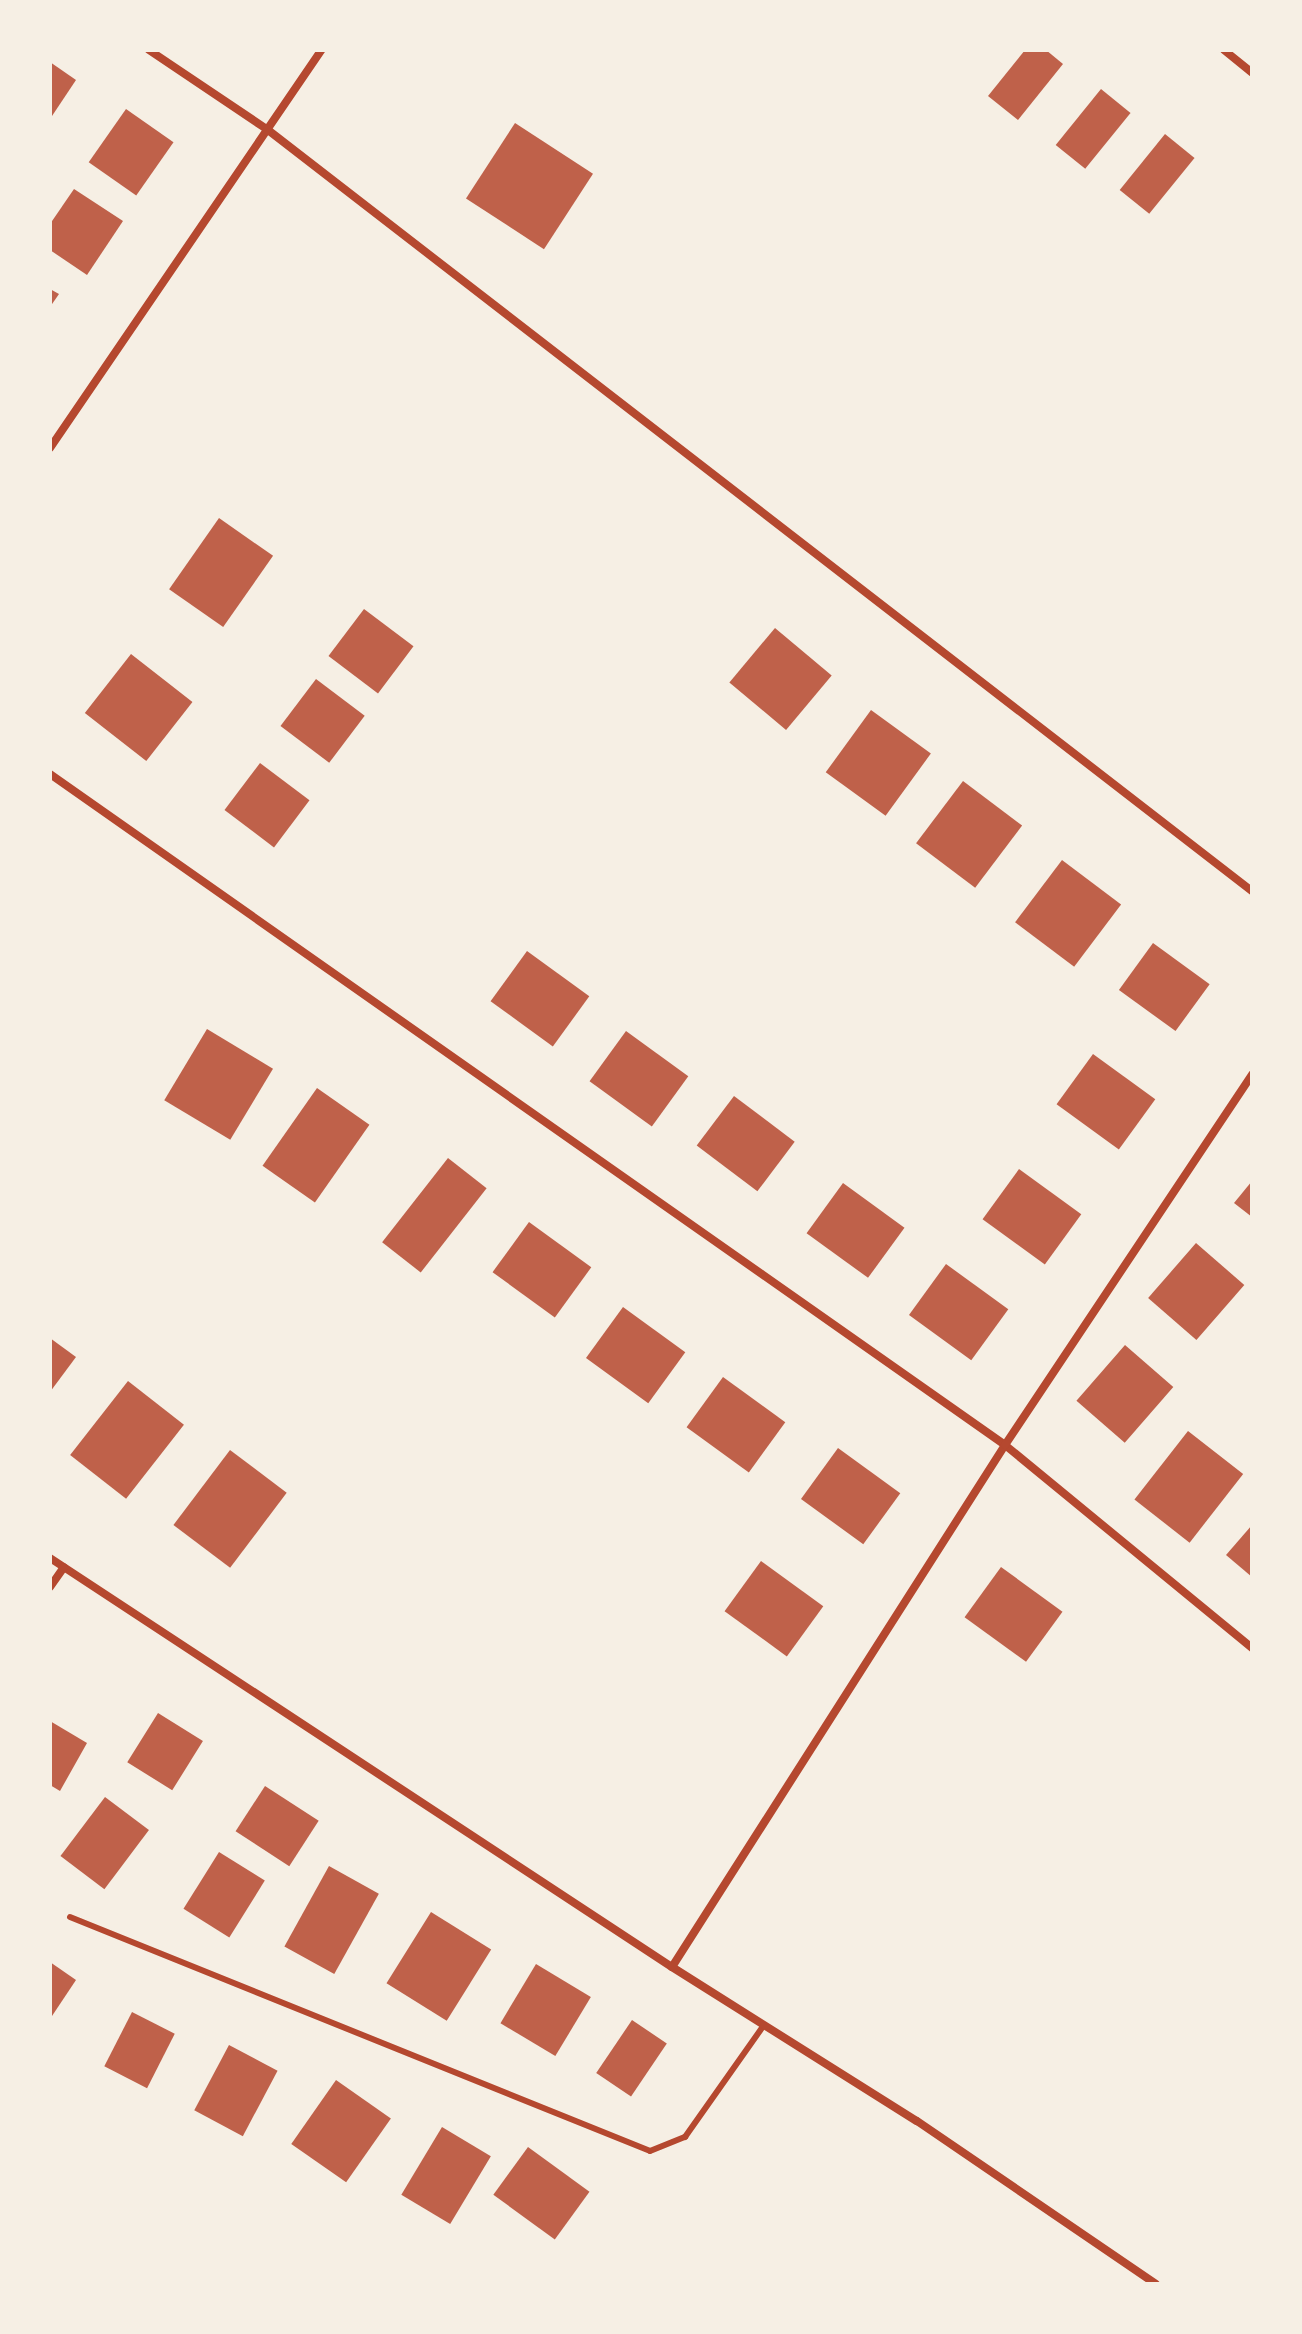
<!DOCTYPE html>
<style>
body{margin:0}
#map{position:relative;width:1302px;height:2334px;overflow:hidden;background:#f6efe4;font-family:Overpass,sans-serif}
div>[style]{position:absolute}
.building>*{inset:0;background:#bf614a;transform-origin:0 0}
.service>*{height:6px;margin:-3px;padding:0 3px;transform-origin:3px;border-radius:3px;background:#b5482f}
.minor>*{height:8px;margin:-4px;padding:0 4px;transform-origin:4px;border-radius:4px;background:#b5482f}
span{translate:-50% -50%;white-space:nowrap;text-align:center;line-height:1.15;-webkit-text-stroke:7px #f6efe4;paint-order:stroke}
.frame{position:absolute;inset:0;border:52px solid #f6efe4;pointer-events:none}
</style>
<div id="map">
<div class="building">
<div style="clip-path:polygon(1025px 50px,1046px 50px,1063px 64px,1018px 120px,988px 96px)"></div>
<div style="clip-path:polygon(50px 62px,76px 80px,50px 119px)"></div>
<div style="left:1101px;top:89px;width:38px;height:72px;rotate:39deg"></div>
<div style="left:126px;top:109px;width:58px;height:65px;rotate:35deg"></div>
<div style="left:515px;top:123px;width:93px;height:90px;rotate:33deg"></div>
<div style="left:1165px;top:134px;width:38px;height:72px;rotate:39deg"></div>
<div style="clip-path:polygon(74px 189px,123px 221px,87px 275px,50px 250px,50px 224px)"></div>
<div style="clip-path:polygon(50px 289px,59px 294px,50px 307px)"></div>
<div style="left:219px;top:518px;width:66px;height:87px;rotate:35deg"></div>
<div style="left:364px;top:609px;width:62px;height:59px;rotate:37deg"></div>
<div style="left:775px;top:628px;width:74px;height:71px;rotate:40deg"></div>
<div style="left:131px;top:654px;width:78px;height:75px;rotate:38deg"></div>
<div style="left:316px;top:679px;width:61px;height:59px;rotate:37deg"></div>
<div style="left:871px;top:710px;width:74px;height:77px;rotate:36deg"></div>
<div style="left:260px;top:763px;width:62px;height:59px;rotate:37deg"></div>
<div style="left:963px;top:781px;width:74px;height:78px;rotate:37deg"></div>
<div style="left:1062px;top:860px;width:74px;height:78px;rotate:37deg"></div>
<div style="left:1153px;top:943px;width:70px;height:58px;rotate:36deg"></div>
<div style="left:527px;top:951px;width:77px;height:62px;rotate:36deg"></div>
<div style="left:207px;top:1029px;width:77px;height:83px;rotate:31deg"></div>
<div style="left:626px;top:1031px;width:77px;height:62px;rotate:36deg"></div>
<div style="left:1093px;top:1054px;width:77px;height:62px;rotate:36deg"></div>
<div style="left:317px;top:1088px;width:64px;height:95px;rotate:35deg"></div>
<div style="left:734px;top:1096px;width:76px;height:62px;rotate:37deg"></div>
<div style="left:448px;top:1158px;width:49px;height:107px;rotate:38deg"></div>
<div style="left:1019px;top:1169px;width:77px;height:62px;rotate:36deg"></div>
<div style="clip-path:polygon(1252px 1181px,1252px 1217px,1234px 1203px)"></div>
<div style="left:843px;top:1183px;width:76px;height:62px;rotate:36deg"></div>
<div style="left:529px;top:1222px;width:77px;height:62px;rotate:36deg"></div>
<div style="left:1196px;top:1243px;width:64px;height:73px;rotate:41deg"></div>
<div style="left:946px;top:1264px;width:77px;height:63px;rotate:36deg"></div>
<div style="left:623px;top:1307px;width:77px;height:63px;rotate:36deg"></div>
<div style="clip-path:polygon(50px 1338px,76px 1357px,50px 1392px)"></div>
<div style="left:1125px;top:1345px;width:64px;height:74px;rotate:41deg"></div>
<div style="left:723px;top:1377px;width:77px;height:62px;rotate:36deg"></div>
<div style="left:128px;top:1381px;width:71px;height:94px;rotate:38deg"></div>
<div style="left:1188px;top:1431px;width:70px;height:87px;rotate:38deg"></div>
<div style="left:838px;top:1448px;width:77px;height:63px;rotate:36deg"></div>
<div style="left:230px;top:1450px;width:71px;height:94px;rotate:37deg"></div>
<div style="clip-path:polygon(1252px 1525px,1252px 1577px,1226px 1555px)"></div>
<div style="left:761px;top:1561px;width:77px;height:62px;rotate:36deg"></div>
<div style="left:1001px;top:1567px;width:76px;height:62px;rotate:36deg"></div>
<div style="left:158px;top:1713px;width:53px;height:58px;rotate:32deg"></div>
<div style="clip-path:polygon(50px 1721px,87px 1743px,60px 1791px,50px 1785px)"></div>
<div style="left:265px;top:1786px;width:64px;height:54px;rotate:33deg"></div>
<div style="left:105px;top:1797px;width:55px;height:74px;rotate:37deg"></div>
<div style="left:219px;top:1852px;width:54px;height:67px;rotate:32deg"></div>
<div style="left:329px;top:1866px;width:57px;height:92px;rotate:29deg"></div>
<div style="left:431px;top:1912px;width:71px;height:84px;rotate:32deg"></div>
<div style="clip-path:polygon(50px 1962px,76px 1980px,50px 2019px)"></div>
<div style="left:536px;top:1964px;width:64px;height:69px;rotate:31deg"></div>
<div style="left:132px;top:2012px;width:48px;height:61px;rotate:27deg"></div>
<div style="left:632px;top:2020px;width:42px;height:64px;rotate:34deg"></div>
<div style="left:229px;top:2045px;width:55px;height:74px;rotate:28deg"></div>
<div style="left:336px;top:2080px;width:67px;height:78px;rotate:35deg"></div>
<div style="left:442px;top:2127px;width:57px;height:79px;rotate:31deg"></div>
<div style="left:528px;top:2147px;width:76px;height:59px;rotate:36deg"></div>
</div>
<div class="service">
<div style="left:70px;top:1917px;width:625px;rotate:21.97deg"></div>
<div style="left:650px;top:2151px;width:38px;rotate:-22deg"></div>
<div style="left:685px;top:2137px;width:137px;rotate:-54.8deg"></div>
</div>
<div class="minor">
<div style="left:149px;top:50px;width:143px;rotate:33.9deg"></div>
<div style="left:268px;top:130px;width:1244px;rotate:37.72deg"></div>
<div style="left:1224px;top:50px;width:36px;rotate:39deg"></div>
<div style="left:50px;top:448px;width:482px;rotate:-55.7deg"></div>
<div style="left:50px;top:774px;width:1167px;rotate:35.09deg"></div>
<div style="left:1005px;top:1445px;width:320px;rotate:39.4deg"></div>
<div style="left:50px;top:1558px;width:744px;rotate:33.33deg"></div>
<div style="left:672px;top:1967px;width:289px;rotate:32.2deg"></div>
<div style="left:917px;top:2121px;width:289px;rotate:34.3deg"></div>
<div style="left:50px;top:1587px;width:24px;rotate:-55deg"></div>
<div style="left:672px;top:1967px;width:619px;rotate:-57.46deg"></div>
<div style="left:1005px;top:1445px;width:446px;rotate:-56.3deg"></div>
</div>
<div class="frame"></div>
</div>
